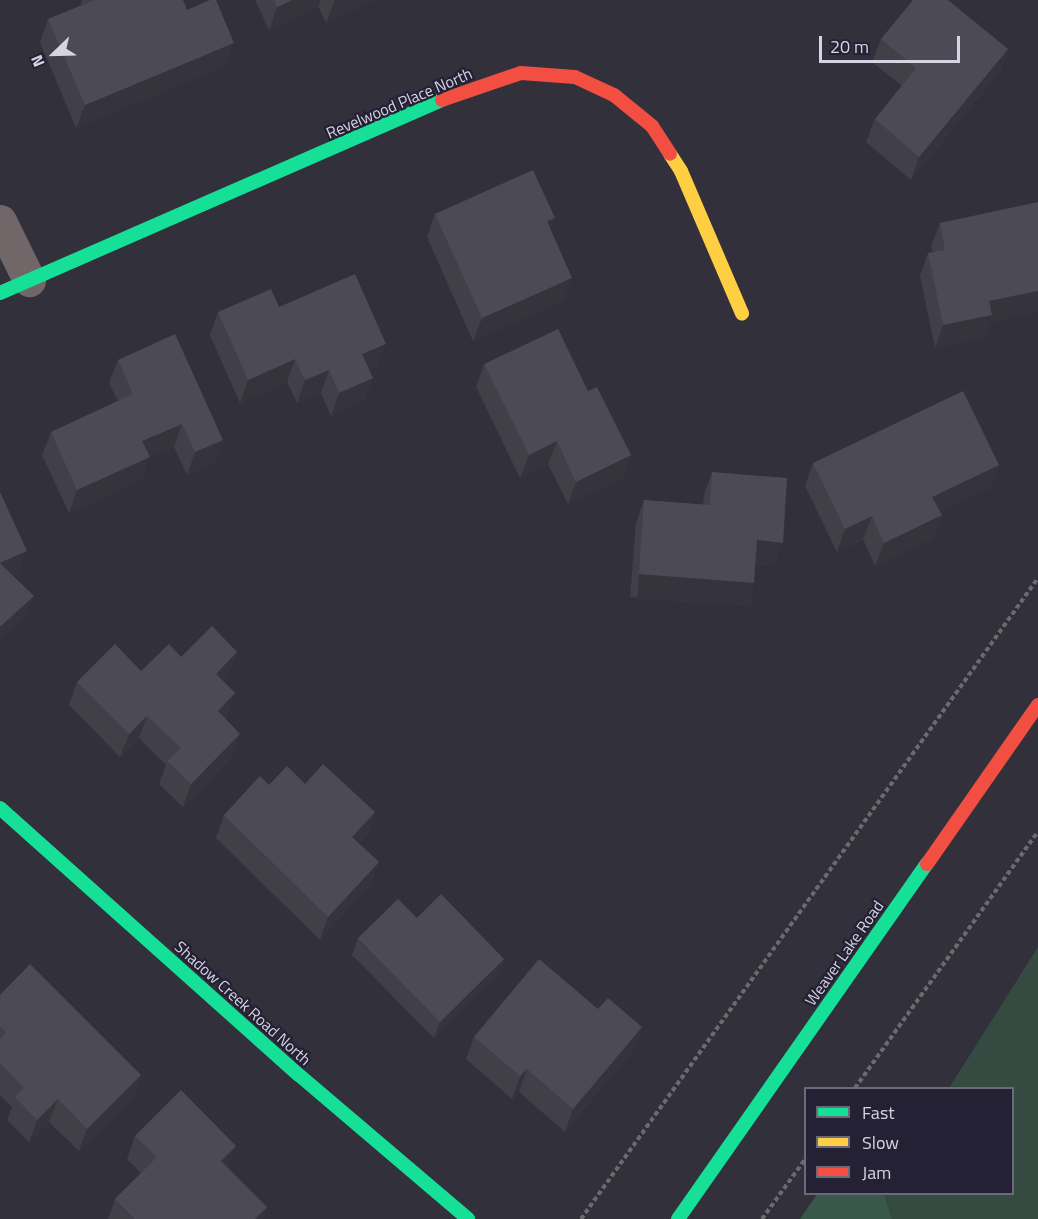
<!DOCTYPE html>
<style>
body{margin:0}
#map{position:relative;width:1038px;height:1219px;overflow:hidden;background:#32303b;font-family:"Titillium Web",sans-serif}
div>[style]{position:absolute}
.green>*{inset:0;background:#354a40}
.forest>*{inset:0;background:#38594a}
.path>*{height:4px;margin-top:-2px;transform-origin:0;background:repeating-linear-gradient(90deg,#70696b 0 4.5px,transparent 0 7.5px)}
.street>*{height:33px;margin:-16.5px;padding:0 16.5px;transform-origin:16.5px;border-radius:16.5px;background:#726768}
.fast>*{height:14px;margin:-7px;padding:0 7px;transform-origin:7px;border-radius:7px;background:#16e098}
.slow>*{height:14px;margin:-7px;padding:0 7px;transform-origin:7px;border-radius:7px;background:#ffcf43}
.jam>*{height:14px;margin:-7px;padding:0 7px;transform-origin:7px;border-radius:7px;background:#f24e42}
.wall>*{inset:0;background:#414049}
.shaded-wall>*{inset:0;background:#35343c;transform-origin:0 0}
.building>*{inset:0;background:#4c4a55}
span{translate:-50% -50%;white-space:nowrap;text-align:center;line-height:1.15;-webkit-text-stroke:4.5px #252135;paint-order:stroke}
.street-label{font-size:16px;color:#d6d4e2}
.legend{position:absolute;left:804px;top:1087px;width:210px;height:108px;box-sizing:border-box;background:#252135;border:2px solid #6c697a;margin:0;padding:8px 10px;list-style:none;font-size:18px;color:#d6d4e2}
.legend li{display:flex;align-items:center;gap:12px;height:30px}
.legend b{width:30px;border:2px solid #6c697a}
.north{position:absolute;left:24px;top:24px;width:60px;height:60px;-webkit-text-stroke:4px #252135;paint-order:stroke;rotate:247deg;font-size:16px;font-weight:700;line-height:24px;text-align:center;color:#d6d4e2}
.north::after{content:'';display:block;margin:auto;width:21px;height:27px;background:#d6d4e2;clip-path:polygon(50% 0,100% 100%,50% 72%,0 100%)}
.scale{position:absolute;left:819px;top:36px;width:141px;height:27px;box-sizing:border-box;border:3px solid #d6d4e2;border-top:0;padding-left:8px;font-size:18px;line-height:21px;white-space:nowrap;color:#d6d4e2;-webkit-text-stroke:4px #252135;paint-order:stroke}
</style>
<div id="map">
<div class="green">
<div style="clip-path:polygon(1038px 947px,1038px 1219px,892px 1219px,884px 1194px,1012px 1194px,1012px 1088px,949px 1088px)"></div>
</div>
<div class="forest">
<div style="clip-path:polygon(817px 1194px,884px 1194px,892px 1219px,800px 1219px)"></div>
</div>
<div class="path">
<div style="left:855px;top:1088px;width:315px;rotate:-54.5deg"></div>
<div style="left:581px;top:1219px;width:787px;rotate:-54.51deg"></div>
<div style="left:762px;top:1219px;width:75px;rotate:-54.2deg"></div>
</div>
<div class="street">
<div style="left:0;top:221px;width:66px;rotate:63.8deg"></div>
</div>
<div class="fast">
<div style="left:0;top:293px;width:482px;rotate:-23.6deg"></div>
<div style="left:0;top:808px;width:401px;rotate:41.8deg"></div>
<div style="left:299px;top:1075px;width:222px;rotate:40.4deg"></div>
<div style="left:678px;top:1219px;width:434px;rotate:-55deg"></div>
</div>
<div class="slow">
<div style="left:670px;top:154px;width:20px;rotate:57deg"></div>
<div style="left:681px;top:171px;width:155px;rotate:66.8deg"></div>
</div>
<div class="jam">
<div style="left:442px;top:100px;width:83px;rotate:-18.9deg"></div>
<div style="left:521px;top:73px;width:54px;rotate:4.2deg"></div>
<div style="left:575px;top:77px;width:43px;rotate:24.8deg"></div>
<div style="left:614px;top:95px;width:49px;rotate:39.2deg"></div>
<div style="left:652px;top:126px;width:33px;rotate:57deg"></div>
<div style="left:927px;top:864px;width:194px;rotate:-55.1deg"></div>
</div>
<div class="wall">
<div style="clip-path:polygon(82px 0,183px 0,187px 10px,225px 66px,76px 128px,40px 42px,48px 19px,82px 5px,81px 4px)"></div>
<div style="clip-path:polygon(255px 0,375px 0,326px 23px,318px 6px,269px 30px)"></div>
<div style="clip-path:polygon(881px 39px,1008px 49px,1000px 72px,911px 180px,866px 142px,875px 119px,902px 86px,872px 62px)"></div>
<div style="clip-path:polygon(435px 214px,550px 229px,563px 301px,473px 341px,427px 237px)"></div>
<div style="clip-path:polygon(940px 223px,990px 323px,984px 338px,935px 348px,920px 276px,928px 253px,933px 252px,931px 246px)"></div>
<div style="clip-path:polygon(279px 307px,377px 367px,369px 370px,373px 378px,364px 401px,331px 416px,321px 393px,297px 403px,287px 382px,240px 403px,210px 335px,218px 312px)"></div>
<div style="clip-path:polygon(118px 360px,223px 440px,215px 463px,187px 475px,174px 447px,149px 457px,141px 480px,69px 513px,42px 455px,51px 432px,118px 401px,109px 383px)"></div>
<div style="clip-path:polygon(484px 364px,588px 391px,631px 455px,622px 478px,568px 504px,548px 464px,520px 478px,476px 387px)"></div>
<div style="clip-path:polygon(813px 463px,999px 465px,990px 488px,940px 512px,942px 515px,933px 538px,875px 566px,863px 539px,837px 552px,805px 486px)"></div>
<div style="clip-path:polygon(712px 472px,774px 566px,755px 564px,745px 606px,630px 597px,636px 523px,644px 500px,703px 505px,704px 495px)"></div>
<div style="clip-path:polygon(181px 657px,229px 675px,223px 681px,235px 693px,227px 716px,225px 719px,232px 757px,183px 807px,159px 784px,166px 765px,139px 738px,120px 757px,69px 705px,77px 682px,141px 671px)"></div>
<div style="clip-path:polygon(305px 784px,375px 812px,367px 835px,359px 844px,379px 862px,370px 885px,320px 940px,216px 838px,224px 815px,269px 785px)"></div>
<div style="clip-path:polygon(417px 918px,504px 959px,499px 975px,434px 1038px,352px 955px,358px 938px)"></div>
<div style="clip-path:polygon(0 995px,141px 1075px,133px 1098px,79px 1151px,49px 1122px,29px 1142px,7px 1120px,12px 1107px,0 1095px)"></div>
<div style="clip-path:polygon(598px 1009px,642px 1027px,634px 1049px,565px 1132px,519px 1092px,512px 1099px,466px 1059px,474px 1037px)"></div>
<div style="clip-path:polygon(135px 1136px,228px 1169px,267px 1207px,262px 1219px,108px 1219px,115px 1199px,141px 1173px,127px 1159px)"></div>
</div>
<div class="shaded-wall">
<div style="clip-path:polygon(292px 0,321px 0,318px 6px,269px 30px,277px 7px)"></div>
<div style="clip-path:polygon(335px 0,375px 0,326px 23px)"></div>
<div style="clip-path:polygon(234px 43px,225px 66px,76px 128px,85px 105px)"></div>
<div style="clip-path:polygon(1008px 49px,1000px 72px,911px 180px,919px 157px)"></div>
<div style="clip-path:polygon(555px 218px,546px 241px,547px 221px)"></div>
<div style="clip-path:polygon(572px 278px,563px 301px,473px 341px,482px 318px)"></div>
<div style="clip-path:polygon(1038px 291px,1038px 312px,990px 323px,984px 338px,935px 348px,943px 325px,989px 301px)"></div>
<div style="clip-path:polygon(386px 344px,377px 367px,353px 377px,362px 354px)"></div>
<div style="clip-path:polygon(295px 359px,287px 382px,240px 403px,248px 380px)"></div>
<div style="clip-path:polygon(329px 370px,321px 393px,297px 403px,305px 380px)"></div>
<div style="clip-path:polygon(373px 378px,364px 401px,331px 416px,339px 393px)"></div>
<div style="clip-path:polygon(182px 424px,174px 447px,149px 457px,141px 480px,69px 513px,77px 490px,142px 441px)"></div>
<div style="clip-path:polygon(223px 440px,215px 463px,187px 475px,195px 452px)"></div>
<div style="clip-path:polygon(557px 441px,548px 464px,520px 478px,529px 455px)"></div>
<div style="clip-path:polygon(631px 455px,622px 478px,568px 504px,576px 482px)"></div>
<div style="clip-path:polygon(999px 465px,990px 488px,924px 520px,932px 497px)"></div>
<div style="clip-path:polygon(942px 515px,933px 538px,875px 566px,884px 543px)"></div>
<div style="clip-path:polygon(872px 516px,863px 539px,837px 552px,845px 529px)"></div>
<div style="clip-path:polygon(757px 540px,783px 543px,774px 566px,749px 563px)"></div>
<div style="clip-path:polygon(27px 551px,18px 574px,0 582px,0 563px)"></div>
<div style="left:639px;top:574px;width:115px;height:25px;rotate:4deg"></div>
<div style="clip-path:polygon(34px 596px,26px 618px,0 642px,0 627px)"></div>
<div style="clip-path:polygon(237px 652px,229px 675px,208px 697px,216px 674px)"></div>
<div style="clip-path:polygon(235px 693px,227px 716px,209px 734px,218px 711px)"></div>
<div style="clip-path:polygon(147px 716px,139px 738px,120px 757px,129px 734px)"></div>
<div style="clip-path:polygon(240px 734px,232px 757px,183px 807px,191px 784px)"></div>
<div style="clip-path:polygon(375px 812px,367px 835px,344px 860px,352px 837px)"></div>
<div style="clip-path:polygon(379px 862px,370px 885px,320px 940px,328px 917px)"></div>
<div style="clip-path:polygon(504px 959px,499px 975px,434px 1038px,440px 1022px)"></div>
<div style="clip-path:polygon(642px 1027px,634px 1049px,565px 1132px,573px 1109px)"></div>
<div style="clip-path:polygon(527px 1069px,519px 1092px,512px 1099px,520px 1076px)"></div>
<div style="clip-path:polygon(141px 1075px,133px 1098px,79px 1151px,87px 1129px)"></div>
<div style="clip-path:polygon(58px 1099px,49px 1122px,29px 1142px,37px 1120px)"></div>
<div style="clip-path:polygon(236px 1146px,228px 1169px,221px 1161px)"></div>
<div style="clip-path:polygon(267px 1207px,262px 1219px,255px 1219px)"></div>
</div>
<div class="building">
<div style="clip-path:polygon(95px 0,183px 0,187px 10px,210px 0,216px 0,234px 43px,85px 105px,48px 19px)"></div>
<div style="clip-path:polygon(274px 0,292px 0,277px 7px)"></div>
<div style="clip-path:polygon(913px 0,948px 0,1008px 49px,919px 157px,875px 119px,916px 68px,881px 39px)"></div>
<div style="clip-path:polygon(533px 170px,555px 218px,547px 221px,572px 278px,482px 318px,435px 214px)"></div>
<div style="clip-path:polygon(1038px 202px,1038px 291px,989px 301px,992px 315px,943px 325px,928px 253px,945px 250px,940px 223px)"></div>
<div style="clip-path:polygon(355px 274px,386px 344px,362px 354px,373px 378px,339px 393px,329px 370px,305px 380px,295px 359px,248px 380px,218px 312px,271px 289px,279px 307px)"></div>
<div style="clip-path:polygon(558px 329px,588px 391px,597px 387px,631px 455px,576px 482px,557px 441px,529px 455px,484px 364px)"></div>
<div style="clip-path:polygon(175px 334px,223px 440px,195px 452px,182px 424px,142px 441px,150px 457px,77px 490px,51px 432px,133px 394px,118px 360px)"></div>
<div style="clip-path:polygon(963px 391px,999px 465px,932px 497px,942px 515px,884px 543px,872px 516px,845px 529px,813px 463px)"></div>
<div style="clip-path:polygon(712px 472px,787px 478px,783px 543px,757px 540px,754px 583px,639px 574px,644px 500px,710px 505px)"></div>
<div style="clip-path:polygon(0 492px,27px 551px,0 563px)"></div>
<div style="clip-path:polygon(0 563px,34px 596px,0 627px)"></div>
<div style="clip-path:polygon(212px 626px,237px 652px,216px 674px,235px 693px,218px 711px,240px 734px,191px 784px,167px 761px,181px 748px,147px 716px,129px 734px,77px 682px,115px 644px,141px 671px,169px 644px,181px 657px)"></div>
<div style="clip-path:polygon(323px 764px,375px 812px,352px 837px,379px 862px,328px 917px,224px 815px,260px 776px,269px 785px,287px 766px,305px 784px)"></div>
<div style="clip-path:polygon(441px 894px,504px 959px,440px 1022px,358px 938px,398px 899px,417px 918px)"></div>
<div style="clip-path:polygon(539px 959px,598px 1009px,608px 998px,642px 1027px,573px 1109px,527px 1069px,520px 1076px,474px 1037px)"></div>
<div style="clip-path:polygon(30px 964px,141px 1075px,87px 1129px,58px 1099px,37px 1120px,15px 1097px,24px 1088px,0 1063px,0 1039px,6px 1032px,0 1026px,0 995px)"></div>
<div style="clip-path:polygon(181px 1090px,236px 1146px,221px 1161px,267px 1207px,255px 1219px,135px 1219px,115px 1199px,157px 1157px,135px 1136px)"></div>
</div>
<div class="street-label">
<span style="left:399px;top:103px;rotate:-23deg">Revelwood Place North</span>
<span style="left:844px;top:953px;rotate:-55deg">Weaver Lake Road</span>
<span style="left:243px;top:1003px;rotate:42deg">Shadow Creek Road North</span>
</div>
<ul class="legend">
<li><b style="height:8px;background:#16e098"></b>Fast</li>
<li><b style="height:8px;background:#ffcf43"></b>Slow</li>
<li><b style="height:8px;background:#f24e42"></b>Jam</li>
</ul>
<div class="north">N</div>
<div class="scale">20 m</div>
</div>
